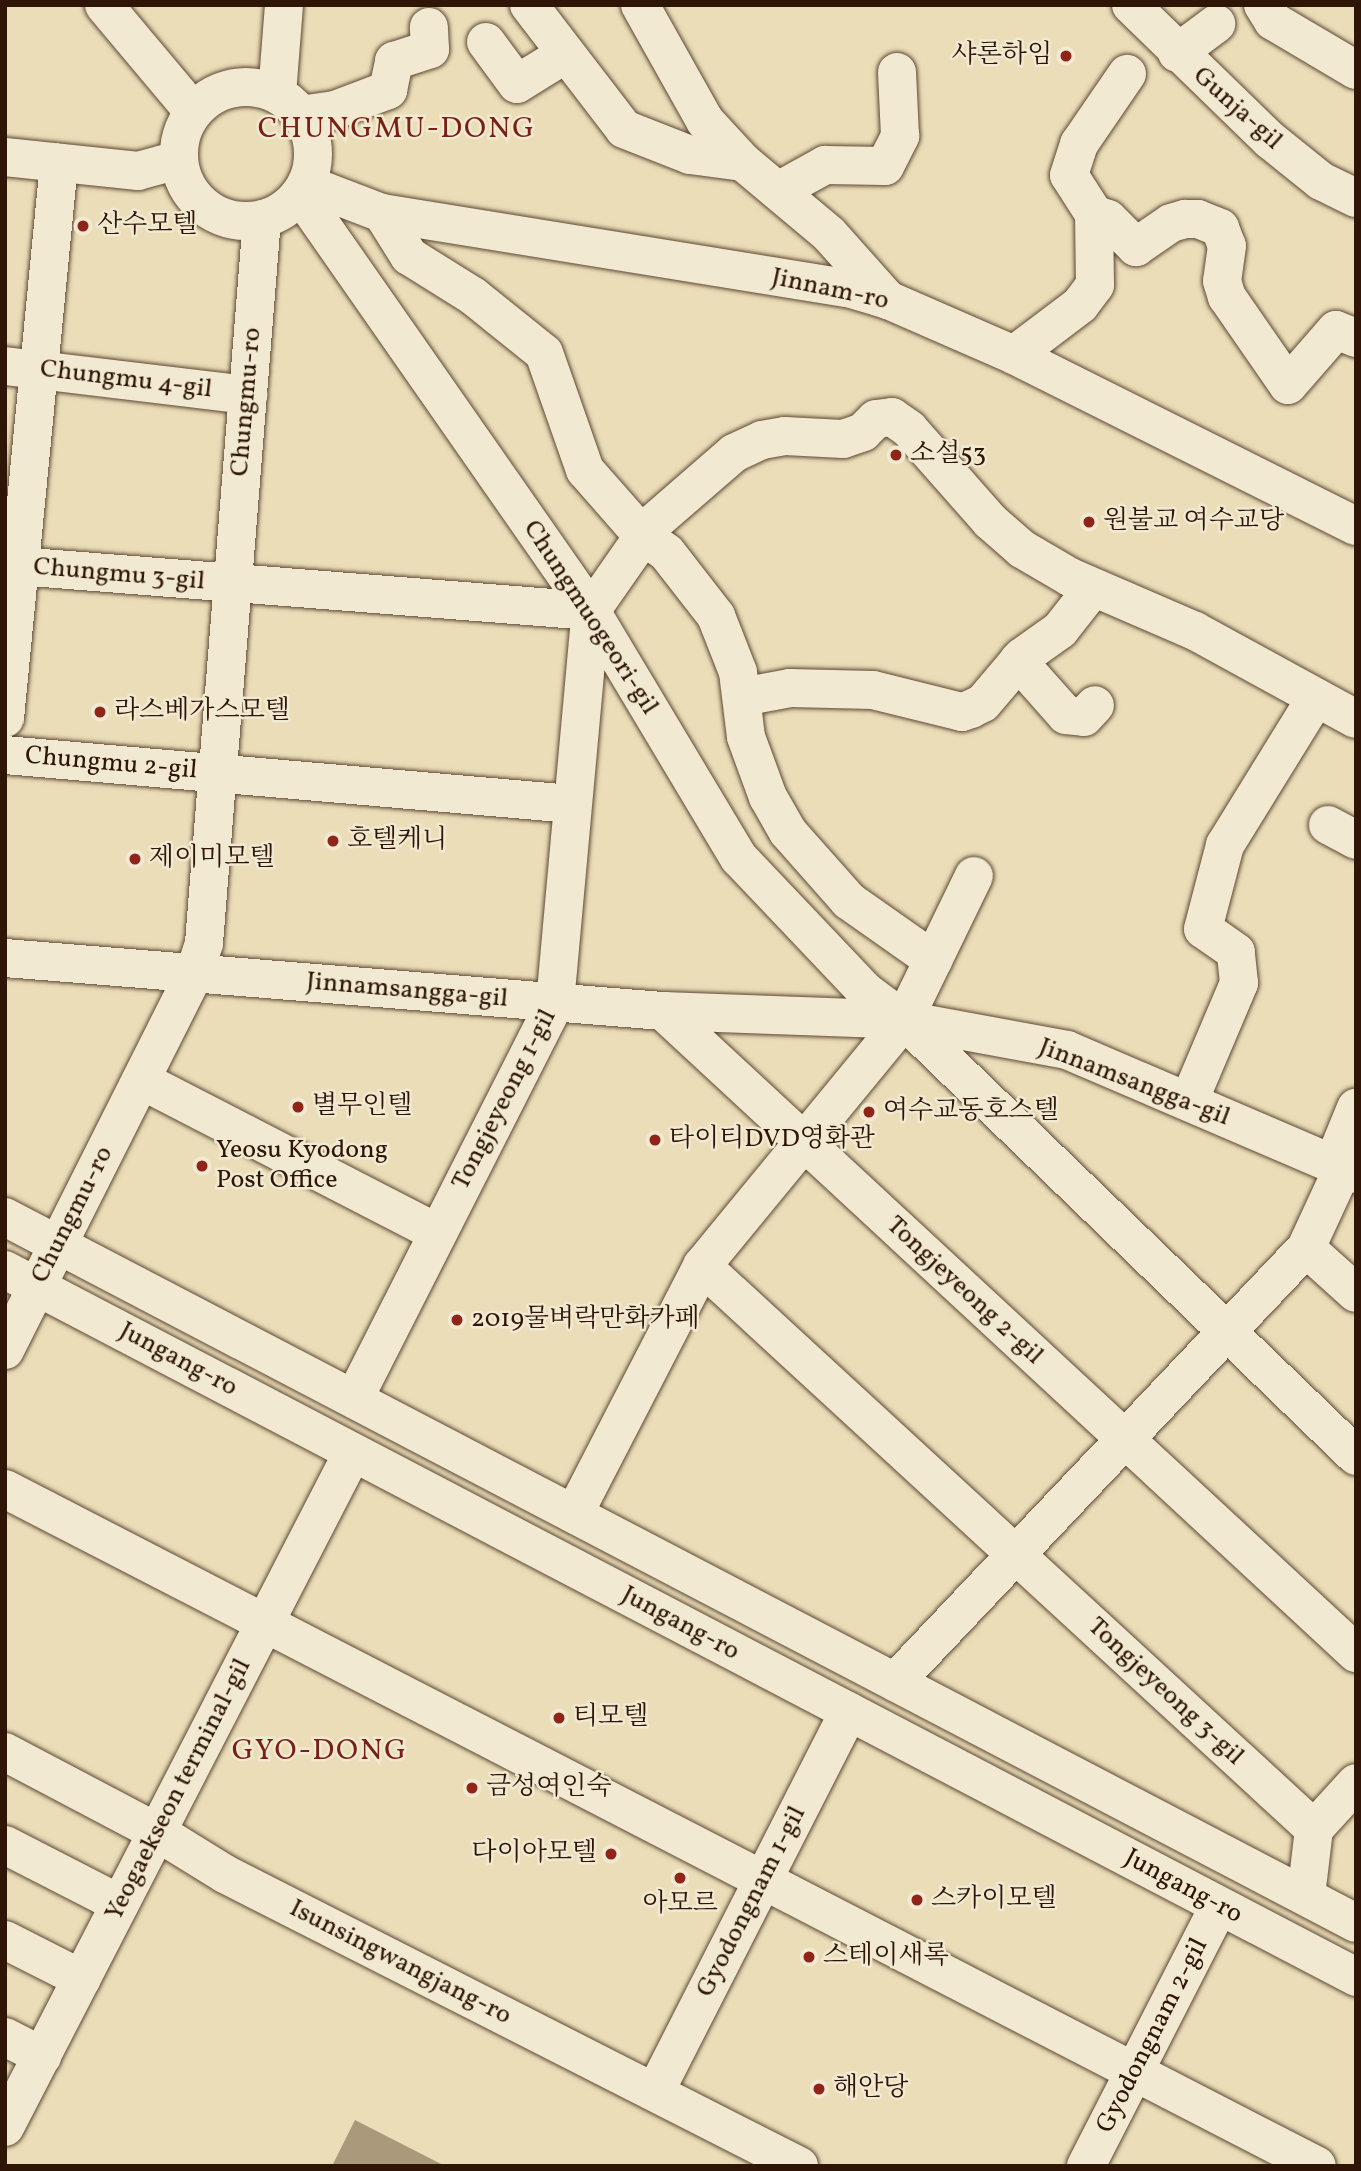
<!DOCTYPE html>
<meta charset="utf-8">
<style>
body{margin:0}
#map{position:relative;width:1361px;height:2171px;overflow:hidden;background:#eaddb8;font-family:Vollkorn,"Noto Serif KR",serif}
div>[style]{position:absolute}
.water>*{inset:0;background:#aa997b}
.roads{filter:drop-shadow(0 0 2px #5d4732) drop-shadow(0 0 2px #5d4732)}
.minor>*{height:38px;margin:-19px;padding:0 19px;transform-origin:19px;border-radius:19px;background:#f1e9d1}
.minor>.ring{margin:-19px;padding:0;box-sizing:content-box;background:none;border:38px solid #f1e9d1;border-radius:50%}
.dots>*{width:19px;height:19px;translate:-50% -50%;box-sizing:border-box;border:4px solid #f1e9d1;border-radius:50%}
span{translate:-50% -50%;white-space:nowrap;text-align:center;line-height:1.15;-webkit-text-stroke:5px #f1e9d1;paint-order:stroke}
.poi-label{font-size:26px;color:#2e1505}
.right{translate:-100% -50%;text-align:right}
.left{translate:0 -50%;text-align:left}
.street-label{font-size:26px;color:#2e1505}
.quarter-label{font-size:30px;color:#7a1f14;letter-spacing:2px}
.frame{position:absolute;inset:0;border:7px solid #2e1505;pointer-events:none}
</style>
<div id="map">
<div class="water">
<div style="clip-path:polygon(355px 2120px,445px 2166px,332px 2166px)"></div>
</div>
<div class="roads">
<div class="minor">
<div style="left:104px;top:5px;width:138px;rotate:50deg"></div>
<div style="left:529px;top:5px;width:156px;rotate:52.5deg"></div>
<div style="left:624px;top:129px;width:71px;rotate:21.5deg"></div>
<div style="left:690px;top:155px;width:53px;rotate:7.5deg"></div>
<div style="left:640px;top:5px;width:133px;rotate:60.7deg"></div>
<div style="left:705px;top:121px;width:56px;rotate:47.2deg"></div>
<div style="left:743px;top:162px;width:112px;rotate:39.9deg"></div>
<div style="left:829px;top:234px;width:89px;rotate:48.2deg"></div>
<div style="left:1131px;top:5px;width:194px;rotate:44.2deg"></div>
<div style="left:1270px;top:140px;width:65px;rotate:38.8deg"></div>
<div style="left:1321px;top:181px;width:39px;rotate:26deg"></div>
<div style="left:1263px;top:5px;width:19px;rotate:58deg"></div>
<div style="left:1273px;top:21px;width:96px;rotate:30.6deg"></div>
<div style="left:486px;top:42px;width:52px;rotate:53.6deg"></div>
<div style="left:517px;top:84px;width:55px;rotate:-31.7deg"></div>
<div style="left:1177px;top:53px;width:49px;rotate:-36.6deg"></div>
<div class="ring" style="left:179px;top:87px;width:96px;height:96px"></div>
<div style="left:277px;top:94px;width:89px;rotate:-85.5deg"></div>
<div style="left:300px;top:115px;width:35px;rotate:-8deg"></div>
<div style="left:335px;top:110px;width:57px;rotate:-20.7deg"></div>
<div style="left:388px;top:90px;width:30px;rotate:-78deg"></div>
<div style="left:394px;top:61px;width:38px;rotate:-18deg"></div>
<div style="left:430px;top:49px;width:22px;rotate:-93deg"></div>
<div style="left:5px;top:157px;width:134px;rotate:6deg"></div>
<div style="left:138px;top:171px;width:41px;rotate:-15.4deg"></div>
<div style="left:306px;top:184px;width:81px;rotate:20.9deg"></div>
<div style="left:382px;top:213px;width:479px;rotate:9.2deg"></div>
<div style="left:855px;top:290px;width:34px;rotate:17deg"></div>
<div style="left:888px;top:300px;width:137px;rotate:23.6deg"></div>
<div style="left:1014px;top:355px;width:382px;rotate:26.6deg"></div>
<div style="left:778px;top:191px;width:54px;rotate:-29deg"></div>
<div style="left:825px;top:165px;width:60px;rotate:1deg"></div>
<div style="left:885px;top:166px;width:34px;rotate:-63deg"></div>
<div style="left:900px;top:136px;width:64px;rotate:-92.7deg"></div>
<div style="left:300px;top:194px;width:508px;rotate:55.09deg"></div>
<div style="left:591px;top:611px;width:288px;rotate:59.1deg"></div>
<div style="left:739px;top:858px;width:183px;rotate:46.5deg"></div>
<div style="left:865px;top:991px;width:49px;rotate:36.6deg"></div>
<div style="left:904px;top:1020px;width:628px;rotate:43.97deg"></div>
<div style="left:382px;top:213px;width:51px;rotate:57.9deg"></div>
<div style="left:409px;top:256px;width:75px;rotate:32deg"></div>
<div style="left:473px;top:296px;width:91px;rotate:38.8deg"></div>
<div style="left:544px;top:353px;width:124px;rotate:70.7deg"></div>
<div style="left:585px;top:470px;width:88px;rotate:48.7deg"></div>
<div style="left:643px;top:536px;width:29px;rotate:35deg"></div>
<div style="left:667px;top:553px;width:80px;rotate:52.1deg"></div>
<div style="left:716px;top:616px;width:60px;rotate:68.6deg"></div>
<div style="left:738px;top:672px;width:65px;rotate:83deg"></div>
<div style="left:746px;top:737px;width:64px;rotate:69.9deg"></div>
<div style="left:768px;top:797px;width:40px;rotate:60.3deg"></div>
<div style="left:788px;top:832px;width:92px;rotate:48.5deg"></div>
<div style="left:849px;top:901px;width:103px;rotate:35.1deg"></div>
<div style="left:1094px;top:214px;width:15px;rotate:20deg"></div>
<div style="left:1108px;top:219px;width:40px;rotate:45deg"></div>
<div style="left:1136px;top:247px;width:42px;rotate:-34.4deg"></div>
<div style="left:1171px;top:223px;width:15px;rotate:-16deg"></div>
<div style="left:1185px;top:219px;width:13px"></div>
<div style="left:1198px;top:219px;width:24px;rotate:22deg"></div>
<div style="left:1220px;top:228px;width:19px;rotate:69deg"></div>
<div style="left:1227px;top:246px;width:35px;rotate:98deg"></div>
<div style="left:1222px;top:281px;width:17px;rotate:73deg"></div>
<div style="left:1227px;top:297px;width:107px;rotate:55.3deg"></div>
<div style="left:1288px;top:385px;width:73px;rotate:-48.9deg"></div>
<div style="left:1336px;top:330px;width:22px;rotate:22deg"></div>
<div style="left:1014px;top:355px;width:83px;rotate:-37.1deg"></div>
<div style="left:1080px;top:305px;width:25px;rotate:-53deg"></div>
<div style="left:1095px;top:285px;width:71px;rotate:-90.8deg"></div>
<div style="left:1094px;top:214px;width:46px;rotate:-122.7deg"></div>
<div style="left:1069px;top:175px;width:33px;rotate:-72deg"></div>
<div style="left:1079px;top:144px;width:85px;rotate:-55.6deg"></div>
<div style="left:5px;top:366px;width:245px;rotate:6.8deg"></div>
<div style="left:5px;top:565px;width:588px;rotate:4.49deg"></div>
<div style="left:1018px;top:661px;width:72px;rotate:48.4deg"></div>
<div style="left:1066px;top:715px;width:18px;rotate:6deg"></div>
<div style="left:1084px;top:717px;width:16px;rotate:-47deg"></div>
<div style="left:742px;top:697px;width:49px;rotate:-10.6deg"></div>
<div style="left:790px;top:688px;width:83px;rotate:1.4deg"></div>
<div style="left:873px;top:690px;width:92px;rotate:13.9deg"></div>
<div style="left:962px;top:712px;width:9px;rotate:-18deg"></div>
<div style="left:971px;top:709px;width:13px;rotate:-27deg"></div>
<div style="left:983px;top:703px;width:60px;rotate:-49.7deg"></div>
<div style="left:1022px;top:657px;width:47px;rotate:-35.4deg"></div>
<div style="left:1060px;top:630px;width:53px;rotate:-51.8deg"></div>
<div style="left:5px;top:718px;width:558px;rotate:-84.44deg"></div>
<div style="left:5px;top:755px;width:569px;rotate:4.94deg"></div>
<div style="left:1328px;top:825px;width:32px;rotate:28deg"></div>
<div style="left:5px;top:958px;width:660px;rotate:4.61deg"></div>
<div style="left:663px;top:1011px;width:241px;rotate:2.1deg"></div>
<div style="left:904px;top:1020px;width:166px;rotate:10.4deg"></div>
<div style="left:1067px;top:1050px;width:314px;rotate:23.2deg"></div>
<div style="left:663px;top:1011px;width:945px;rotate:42.81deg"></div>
<div style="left:141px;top:1080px;width:334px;rotate:27.3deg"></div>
<div style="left:1189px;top:1101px;width:128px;rotate:-67deg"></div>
<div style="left:1239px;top:983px;width:31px;rotate:-96deg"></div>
<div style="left:1236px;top:952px;width:40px;rotate:-145.1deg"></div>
<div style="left:1203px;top:929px;width:87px;rotate:-75.3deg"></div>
<div style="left:1225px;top:845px;width:172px;rotate:-58.3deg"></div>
<div style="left:1333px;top:1164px;width:61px;rotate:-67.7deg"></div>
<div style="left:5px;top:1217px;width:1524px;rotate:27.59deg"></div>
<div style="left:1306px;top:1248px;width:67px;rotate:42deg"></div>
<div style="left:702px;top:1266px;width:832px;rotate:42.61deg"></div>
<div style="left:5px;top:1270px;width:1525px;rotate:27.62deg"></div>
<div style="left:5px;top:1350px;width:421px;rotate:-63.3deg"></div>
<div style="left:194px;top:974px;width:33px;rotate:-72deg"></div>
<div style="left:204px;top:943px;width:726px;rotate:-85.42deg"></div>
<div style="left:354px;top:1399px;width:444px;rotate:-63.1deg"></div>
<div style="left:555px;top:1003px;width:394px;rotate:-84.8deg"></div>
<div style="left:591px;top:611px;width:105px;rotate:-55.1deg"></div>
<div style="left:651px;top:525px;width:110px;rotate:-40.9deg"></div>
<div style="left:734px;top:453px;width:31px;rotate:-25deg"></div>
<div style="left:762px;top:440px;width:23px;rotate:-10deg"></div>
<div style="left:785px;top:436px;width:58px;rotate:3deg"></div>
<div style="left:843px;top:439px;width:21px;rotate:-19deg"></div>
<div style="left:863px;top:432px;width:18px;rotate:-45deg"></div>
<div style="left:876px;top:419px;width:16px;rotate:-7deg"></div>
<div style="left:892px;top:417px;width:21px;rotate:35deg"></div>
<div style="left:909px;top:429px;width:123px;rotate:48.6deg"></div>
<div style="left:990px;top:521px;width:43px;rotate:41.2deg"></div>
<div style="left:1022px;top:549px;width:56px;rotate:30.3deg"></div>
<div style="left:1070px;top:577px;width:136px;rotate:23.4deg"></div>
<div style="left:1195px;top:631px;width:183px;rotate:28.7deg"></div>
<div style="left:5px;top:1489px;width:1476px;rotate:27.29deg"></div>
<div style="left:574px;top:1514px;width:279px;rotate:-62.7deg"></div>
<div style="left:702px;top:1266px;width:318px;rotate:-50.6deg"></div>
<div style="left:904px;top:1020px;width:160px;rotate:-64.1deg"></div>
<div style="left:895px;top:1682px;width:598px;rotate:-46.56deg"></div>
<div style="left:1306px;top:1248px;width:88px;rotate:-65.2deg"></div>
<div style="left:5px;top:1752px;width:172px;rotate:27.8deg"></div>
<div style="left:157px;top:1832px;width:80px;rotate:31.7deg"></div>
<div style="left:225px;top:1874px;width:644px;rotate:26.96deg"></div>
<div style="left:5px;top:1845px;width:129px;rotate:27.2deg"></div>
<div style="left:1306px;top:1896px;width:67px;rotate:-83.2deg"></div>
<div style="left:1314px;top:1829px;width:62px;rotate:-47.6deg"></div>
<div style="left:5px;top:1940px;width:86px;rotate:26.9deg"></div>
<div style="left:5px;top:2037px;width:42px;rotate:27.2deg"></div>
<div style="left:655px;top:2092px;width:427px;rotate:-63deg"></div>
<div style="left:5px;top:2127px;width:759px;rotate:-62.73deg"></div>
<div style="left:1086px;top:2166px;width:292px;rotate:-62.9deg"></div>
</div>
</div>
<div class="dots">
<div style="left:1066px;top:56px;background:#8f2418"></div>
<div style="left:83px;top:226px;background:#8f2418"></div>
<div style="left:896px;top:455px;background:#8f2418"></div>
<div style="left:1089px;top:522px;background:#8f2418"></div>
<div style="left:100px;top:712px;background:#8f2418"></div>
<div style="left:333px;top:841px;background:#8f2418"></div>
<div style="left:135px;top:859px;background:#8f2418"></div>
<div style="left:298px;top:1107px;background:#8f2418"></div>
<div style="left:869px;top:1112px;background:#8f2418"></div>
<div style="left:655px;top:1140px;background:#8f2418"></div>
<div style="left:202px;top:1166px;background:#8f2418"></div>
<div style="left:457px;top:1320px;background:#8f2418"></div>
<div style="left:559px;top:1718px;background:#8f2418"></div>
<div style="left:472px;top:1788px;background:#8f2418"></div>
<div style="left:611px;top:1854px;background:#8f2418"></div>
<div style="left:680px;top:1878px;background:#8f2418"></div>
<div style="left:917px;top:1900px;background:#8f2418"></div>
<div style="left:809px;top:1957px;background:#8f2418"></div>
<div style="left:819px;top:2089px;background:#8f2418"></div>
</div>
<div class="poi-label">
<span class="right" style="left:1052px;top:56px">샤론하임</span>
<span class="left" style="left:97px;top:226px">산수모텔</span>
<span class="left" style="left:910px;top:455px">소설53</span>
<span class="left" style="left:1103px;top:522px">원불교 여수교당</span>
<span class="left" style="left:114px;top:712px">라스베가스모텔</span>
<span class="left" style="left:347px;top:841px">호텔케니</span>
<span class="left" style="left:149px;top:859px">제이미모텔</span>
<span class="left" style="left:312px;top:1107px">별무인텔</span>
<span class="left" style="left:883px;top:1112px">여수교동호스텔</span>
<span class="left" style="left:669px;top:1140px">타이티DVD영화관</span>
<span class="left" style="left:216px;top:1166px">Yeosu Kyodong<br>Post Office</span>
<span class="left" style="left:471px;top:1320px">2019물벼락만화카페</span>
<span class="left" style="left:573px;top:1718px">티모텔</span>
<span class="left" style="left:486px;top:1788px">금성여인숙</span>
<span class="right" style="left:597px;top:1854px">다이아모텔</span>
<span class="left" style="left:931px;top:1900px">스카이모텔</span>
<span style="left:680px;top:1905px">아모르</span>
<span class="left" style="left:823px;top:1957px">스테이새록</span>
<span class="left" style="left:833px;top:2089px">해안당</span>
</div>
<div class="street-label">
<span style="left:1237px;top:109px;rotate:42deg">Gunja-gil</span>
<span style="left:830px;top:290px;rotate:12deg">Jinnam-ro</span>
<span style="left:126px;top:380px;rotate:7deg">Chungmu 4-gil</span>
<span style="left:247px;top:402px;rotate:-85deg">Chungmu-ro</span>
<span style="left:119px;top:575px;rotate:5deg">Chungmu 3-gil</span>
<span style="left:590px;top:618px;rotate:57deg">Chungmuogeori-gil</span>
<span style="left:111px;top:764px;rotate:5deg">Chungmu 2-gil</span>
<span style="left:407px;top:991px;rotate:5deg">Jinnamsangga-gil</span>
<span style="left:1134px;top:1083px;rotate:21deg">Jinnamsangga-gil</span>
<span style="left:505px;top:1100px;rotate:-63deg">Tongjeyeong 1-gil</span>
<span style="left:73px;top:1215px;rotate:-63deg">Chungmu-ro</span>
<span style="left:964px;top:1291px;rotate:43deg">Tongjeyeong 2-gil</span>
<span style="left:178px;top:1360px;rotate:28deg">Jungang-ro</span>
<span style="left:680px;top:1624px;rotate:28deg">Jungang-ro</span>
<span style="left:1165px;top:1692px;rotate:43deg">Tongjeyeong 3-gil</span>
<span style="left:179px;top:1790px;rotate:-63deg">Yeogaekseon terminal-gil</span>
<span style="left:1183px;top:1887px;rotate:28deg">Jungang-ro</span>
<span style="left:752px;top:1902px;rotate:-63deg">Gyodongnam 1-gil</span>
<span style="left:400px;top:1963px;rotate:27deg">Isunsingwangjang-ro</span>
<span style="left:1153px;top:2036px;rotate:-63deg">Gyodongnam 2-gil</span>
</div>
<div class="quarter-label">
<span style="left:397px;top:129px">CHUNGMU-DONG</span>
<span style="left:320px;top:1751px">GYO-DONG</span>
</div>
<div class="frame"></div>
</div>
